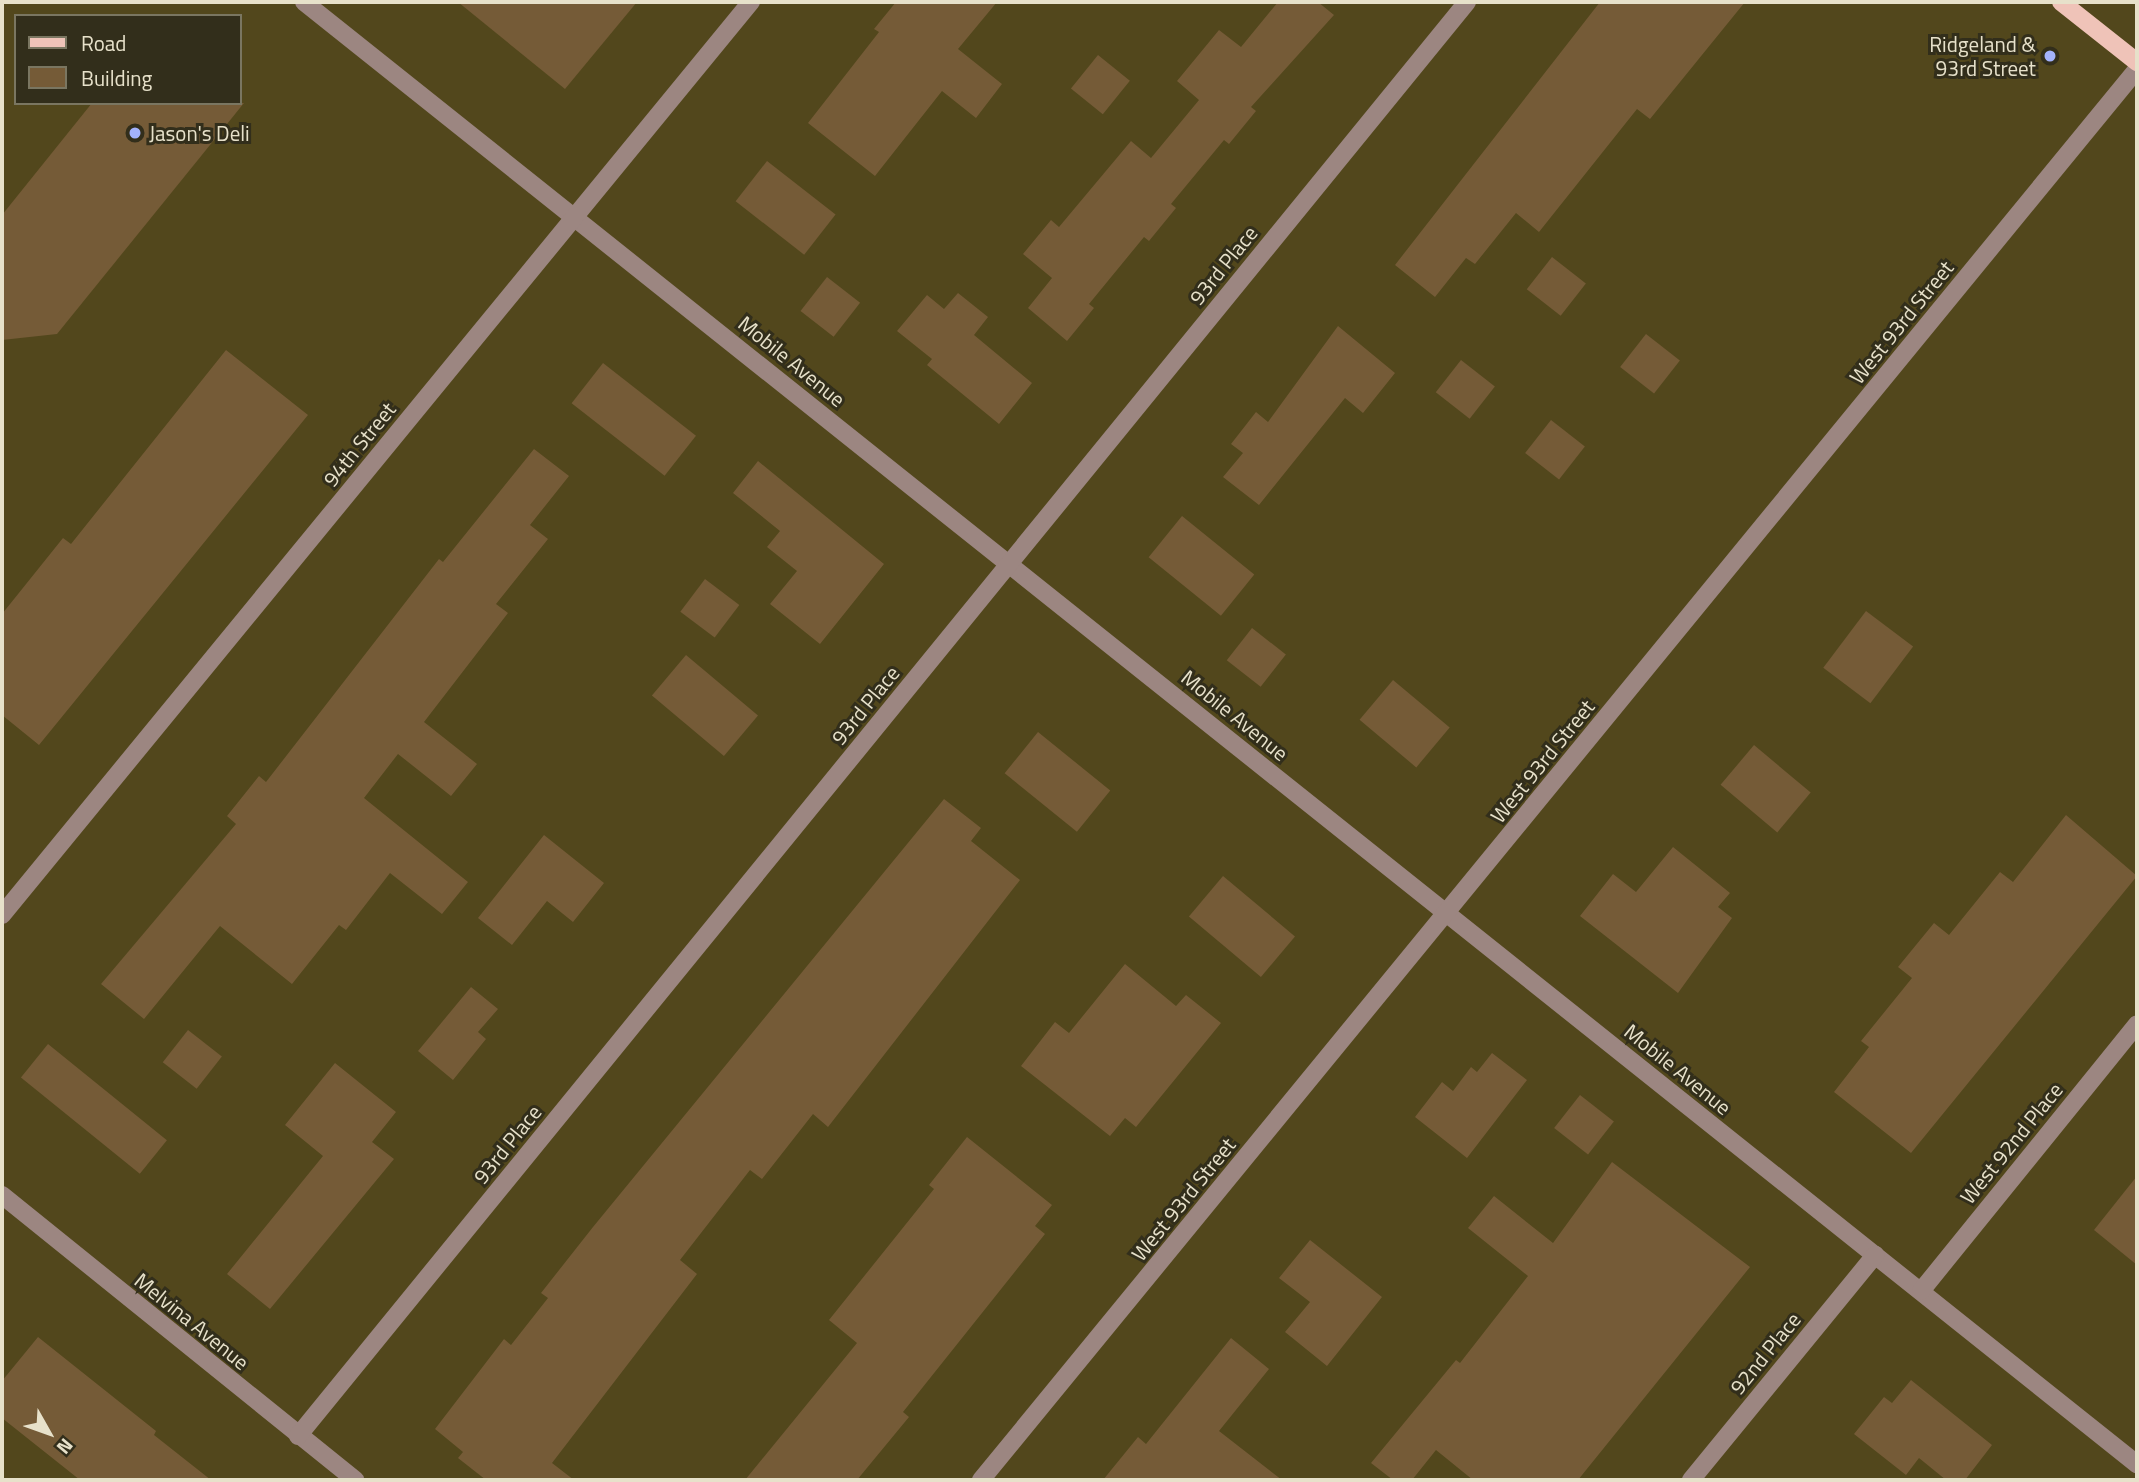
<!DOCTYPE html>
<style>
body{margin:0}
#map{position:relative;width:2139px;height:1482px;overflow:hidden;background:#52471c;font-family:"Titillium Web",sans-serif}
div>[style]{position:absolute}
.building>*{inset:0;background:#755b37;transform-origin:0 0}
.minor>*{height:18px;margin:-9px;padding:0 9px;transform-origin:9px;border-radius:9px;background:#9c8681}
.major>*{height:18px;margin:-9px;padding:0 9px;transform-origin:9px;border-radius:9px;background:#efc3b8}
.dots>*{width:19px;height:19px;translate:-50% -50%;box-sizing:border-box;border:4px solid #322e1b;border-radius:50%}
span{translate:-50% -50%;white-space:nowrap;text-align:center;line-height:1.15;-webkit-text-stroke:6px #322e1b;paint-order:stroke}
.poi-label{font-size:21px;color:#e7e1ca}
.right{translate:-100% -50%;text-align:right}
.left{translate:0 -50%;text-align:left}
.street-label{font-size:21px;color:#e7e1ca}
.frame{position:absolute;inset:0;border:4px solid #e7e1ca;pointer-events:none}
.legend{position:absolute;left:14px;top:14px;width:228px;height:91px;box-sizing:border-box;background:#322e1b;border:2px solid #7a7661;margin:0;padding:9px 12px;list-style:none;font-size:21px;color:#e7e1ca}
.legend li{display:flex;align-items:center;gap:14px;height:35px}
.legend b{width:35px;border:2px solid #7a7661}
.north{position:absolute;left:14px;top:1398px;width:70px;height:70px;-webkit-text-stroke:5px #322e1b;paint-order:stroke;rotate:130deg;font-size:19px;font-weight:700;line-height:28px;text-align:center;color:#e7e1ca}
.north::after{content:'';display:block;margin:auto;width:24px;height:32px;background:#e7e1ca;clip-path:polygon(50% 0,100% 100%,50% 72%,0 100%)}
</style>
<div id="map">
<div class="building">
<div style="clip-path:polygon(458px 2px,637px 2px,565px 89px)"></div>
<div style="clip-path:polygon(896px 2px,997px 2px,958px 49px,1002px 84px,976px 118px,942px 91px,875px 176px,808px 123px,879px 32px,874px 29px)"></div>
<div style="clip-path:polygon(1278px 2px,1318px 2px,1334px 15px,1251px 107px,1256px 111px,1229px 144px,1224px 140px,1171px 204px,1176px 208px,1149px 241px,1144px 237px,1089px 304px,1094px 308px,1067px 341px,1028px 308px,1052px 278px,1023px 254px,1051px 220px,1059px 227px,1131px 141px,1151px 158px,1199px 100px,1177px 81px,1219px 30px,1241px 47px)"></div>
<div style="clip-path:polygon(1600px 2px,1745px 2px,1650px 119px,1637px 109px,1539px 232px,1516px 213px,1475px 264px,1466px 258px,1435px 297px,1395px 265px)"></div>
<div style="left:1098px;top:55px;width:41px;height:43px;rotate:39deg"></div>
<div style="clip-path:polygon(92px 103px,244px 103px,57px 334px,2px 340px,2px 215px)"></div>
<div style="left:767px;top:161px;width:87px;height:51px;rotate:38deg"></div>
<div style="left:1552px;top:257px;width:43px;height:41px;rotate:38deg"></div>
<div style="left:827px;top:277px;width:42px;height:43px;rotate:38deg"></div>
<div style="clip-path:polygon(958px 293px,988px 317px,974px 335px,1032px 383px,999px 424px,927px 365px,932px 359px,897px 331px,927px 295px,944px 309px)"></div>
<div style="clip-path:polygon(1338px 326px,1395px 373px,1363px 413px,1345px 398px,1259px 505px,1223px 477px,1243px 453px,1231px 444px,1256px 412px,1268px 422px)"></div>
<div style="left:1646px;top:334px;width:43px;height:42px;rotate:38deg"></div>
<div style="clip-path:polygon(226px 350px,308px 415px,39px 745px,2px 715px,2px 614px,63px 538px,71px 544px)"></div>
<div style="left:1461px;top:360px;width:43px;height:41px;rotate:38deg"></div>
<div style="left:603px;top:363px;width:118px;height:51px;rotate:38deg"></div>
<div style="left:1551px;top:420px;width:43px;height:42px;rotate:38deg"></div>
<div style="clip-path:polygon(534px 449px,569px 476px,530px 525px,548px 539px,496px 604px,508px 613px,424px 722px,477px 764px,451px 796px,398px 754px,364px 798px,468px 882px,442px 914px,390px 873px,346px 930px,339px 925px,292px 984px,220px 926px,144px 1019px,101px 984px,236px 824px,227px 816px,259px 776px,266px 782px,439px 559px,443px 562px)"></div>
<div style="clip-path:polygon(758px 461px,884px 564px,820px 644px,770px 604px,797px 571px,767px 547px,780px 531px,733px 493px)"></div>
<div style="left:1182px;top:516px;width:93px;height:53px;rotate:39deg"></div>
<div style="left:705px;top:579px;width:43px;height:41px;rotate:37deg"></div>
<div style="left:1866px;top:611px;width:59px;height:71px;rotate:37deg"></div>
<div style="left:1252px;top:628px;width:43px;height:41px;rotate:38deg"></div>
<div style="left:686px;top:655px;width:94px;height:53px;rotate:40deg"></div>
<div style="left:1393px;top:680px;width:74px;height:52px;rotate:40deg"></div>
<div style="left:1038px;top:732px;width:93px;height:53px;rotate:39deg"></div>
<div style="left:1754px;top:745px;width:74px;height:52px;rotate:40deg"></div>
<div style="clip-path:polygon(944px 799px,981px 828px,971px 841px,1020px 880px,828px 1127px,813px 1114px,762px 1179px,750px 1170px,680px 1260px,697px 1274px,552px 1463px,574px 1480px,486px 1480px,458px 1458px,463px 1452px,435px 1429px,504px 1339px,511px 1345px,548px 1298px,541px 1293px,593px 1227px)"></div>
<div style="clip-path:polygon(2066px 815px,2137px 876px,1911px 1153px,1834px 1092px,1869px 1047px,1861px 1041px,1912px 978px,1898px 967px,1934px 923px,1949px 935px,2000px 872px,2013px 882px)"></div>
<div style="clip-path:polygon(544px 835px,604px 883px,573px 922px,547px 901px,512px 945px,478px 918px)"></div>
<div style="clip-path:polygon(1673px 847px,1730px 893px,1718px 907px,1732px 918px,1678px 993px,1580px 916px,1613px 874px,1636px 892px)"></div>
<div style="left:1223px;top:876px;width:94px;height:53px;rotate:40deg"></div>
<div style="clip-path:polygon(1125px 964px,1176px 1006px,1186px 995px,1221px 1023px,1136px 1127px,1125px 1118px,1110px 1136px,1021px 1066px,1055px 1022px,1069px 1033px)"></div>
<div style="clip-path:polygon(471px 987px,498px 1009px,478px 1032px,486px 1039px,453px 1080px,418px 1051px)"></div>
<div style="left:188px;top:1030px;width:43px;height:41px;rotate:38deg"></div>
<div style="left:48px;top:1044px;width:153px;height:43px;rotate:39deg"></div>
<div style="clip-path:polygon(1492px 1053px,1527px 1080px,1467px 1158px,1415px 1117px,1442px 1082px,1453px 1091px,1471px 1067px,1477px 1072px)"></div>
<div style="clip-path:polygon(335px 1063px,396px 1112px,372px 1142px,394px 1159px,270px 1309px,227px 1274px,323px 1156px,285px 1125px)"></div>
<div style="left:1580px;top:1095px;width:43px;height:42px;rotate:38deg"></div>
<div style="clip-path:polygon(967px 1137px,1052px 1205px,1035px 1226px,1045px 1234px,903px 1412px,909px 1417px,857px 1480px,745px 1480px,857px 1343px,829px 1320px,934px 1189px,929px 1185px)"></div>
<div style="clip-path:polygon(1612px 1162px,1750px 1267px,1578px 1480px,1473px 1480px,1436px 1450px,1412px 1480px,1393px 1480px,1371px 1463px,1456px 1360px,1460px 1363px,1528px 1276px,1468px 1228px,1494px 1196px,1553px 1243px)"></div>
<div style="clip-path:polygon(2137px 1176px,2137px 1265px,2094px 1230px)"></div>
<div style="clip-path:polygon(1310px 1240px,1382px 1297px,1327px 1366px,1285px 1332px,1310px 1302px,1279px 1278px)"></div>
<div style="clip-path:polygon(38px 1337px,156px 1431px,154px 1435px,211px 1480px,80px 1480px,2px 1418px,2px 1381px)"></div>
<div style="clip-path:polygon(1231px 1338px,1269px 1369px,1219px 1431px,1282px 1480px,1103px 1480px,1138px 1437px,1146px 1444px)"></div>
<div style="clip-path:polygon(1911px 1380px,1992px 1445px,1965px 1480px,1946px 1480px,1919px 1458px,1906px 1475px,1854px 1434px,1884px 1397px,1892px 1403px)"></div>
</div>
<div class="minor">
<div style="left:304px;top:2px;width:2345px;rotate:38.58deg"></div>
<div style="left:2px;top:915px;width:1181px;rotate:-50.64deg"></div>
<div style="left:2px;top:1195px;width:454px;rotate:38.9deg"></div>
<div style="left:1921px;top:1291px;width:343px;rotate:-51deg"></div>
<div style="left:298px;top:1436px;width:1850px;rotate:-50.81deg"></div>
<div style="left:981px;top:1480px;width:1824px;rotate:-50.67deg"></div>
<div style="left:1691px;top:1480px;width:291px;rotate:-50.7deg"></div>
</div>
<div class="major">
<div style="left:2061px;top:2px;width:97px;rotate:38.3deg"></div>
</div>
<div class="dots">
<div style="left:2050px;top:56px;background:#a3b2fd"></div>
<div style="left:135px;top:133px;background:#a3b2fd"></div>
</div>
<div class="poi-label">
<span class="right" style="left:2036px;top:56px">Ridgeland &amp;<br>93rd Street</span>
<span class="left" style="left:149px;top:133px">Jason's Deli</span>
</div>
<div class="street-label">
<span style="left:1223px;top:265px;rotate:-51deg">93rd Place</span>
<span style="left:1901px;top:322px;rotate:-51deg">West 93rd Street</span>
<span style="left:792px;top:361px;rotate:39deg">Mobile Avenue</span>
<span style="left:359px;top:444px;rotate:-51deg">94th Street</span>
<span style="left:865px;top:705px;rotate:-51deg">93rd Place</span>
<span style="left:1235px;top:715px;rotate:39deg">Mobile Avenue</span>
<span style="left:1542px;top:761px;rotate:-51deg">West 93rd Street</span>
<span style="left:1678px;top:1069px;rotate:39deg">Mobile Avenue</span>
<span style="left:2011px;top:1143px;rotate:-51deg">West 92nd Place</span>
<span style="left:507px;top:1144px;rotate:-51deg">93rd Place</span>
<span style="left:1183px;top:1199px;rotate:-51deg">West 93rd Street</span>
<span style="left:192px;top:1321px;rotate:39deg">Melvina Avenue</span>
<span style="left:1765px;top:1353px;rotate:-51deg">92nd Place</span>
</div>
<div class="frame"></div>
<ul class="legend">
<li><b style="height:9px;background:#efc3b8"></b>Road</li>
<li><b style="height:19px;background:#755b37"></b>Building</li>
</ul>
<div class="north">N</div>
</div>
